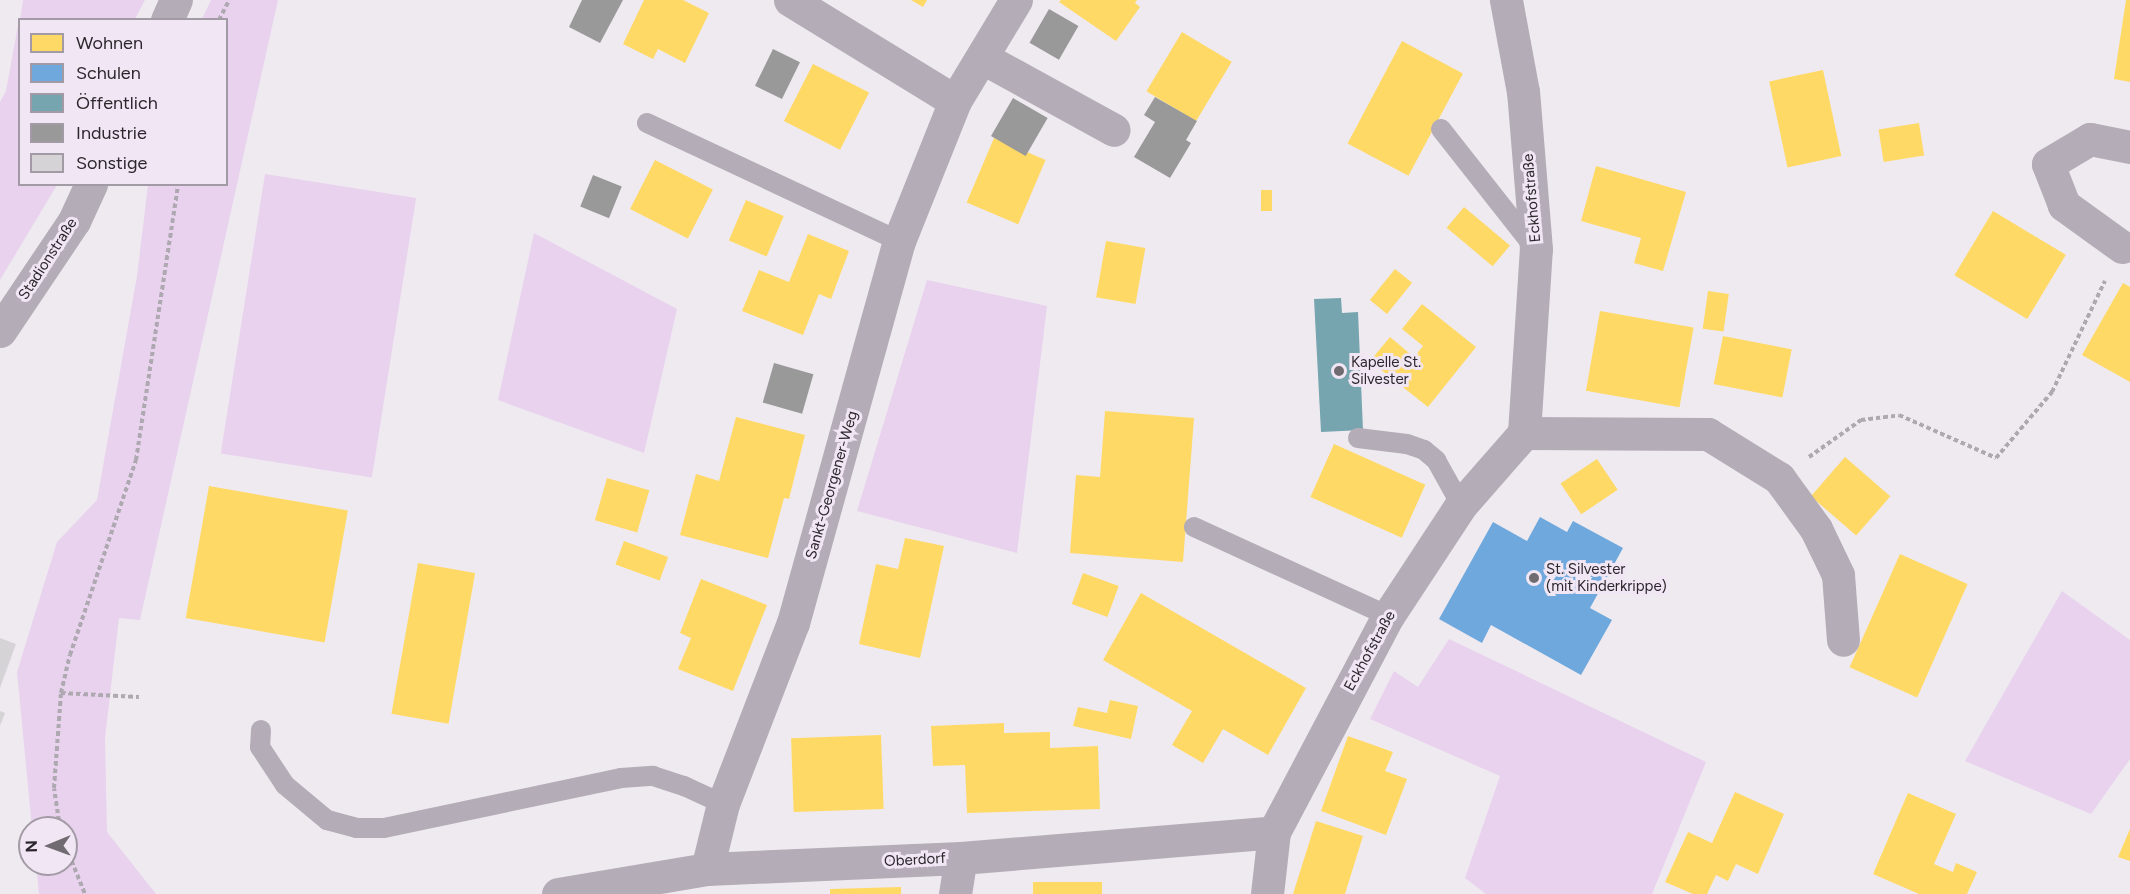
<!DOCTYPE html>
<meta charset="utf-8">
<style>
body{margin:0}
#map{position:relative;width:2130px;height:894px;overflow:hidden;background:#efeaf0;font-family:Figtree,sans-serif}
div>[style]{position:absolute}
.green>*{inset:0;background:#e8d2ee;transform-origin:0 0}
.homes>*{inset:0;background:#ffd966;transform-origin:0 0}
.schools>*{inset:0;background:#6fa8dc}
.public>*{inset:0;background:#76a5af}
.industry>*{inset:0;background:#999;transform-origin:0 0}
.building>*{inset:0;background:#d6d3d7}
.path>*{height:4px;margin-top:-2px;transform-origin:0;background:repeating-linear-gradient(90deg,#aea8b0 0 4.5px,transparent 0 7.5px)}
.service>*{height:20px;margin:-10px;padding:0 10px;transform-origin:10px;border-radius:10px;background:#b4acb7}
.minor>*{height:33px;margin:-16.5px;padding:0 16.5px;transform-origin:16.5px;border-radius:16.5px;background:#b4acb7}
.tertiary>*{height:33px;margin:-16.5px;padding:0 16.5px;transform-origin:16.5px;border-radius:16.5px;background:#b4acb7}
.dots>*{width:16px;height:16px;translate:-50% -50%;box-sizing:border-box;border:3px solid #f1e6f4;border-radius:50%}
span{translate:-50% -50%;white-space:nowrap;text-align:center;line-height:1.15;-webkit-text-stroke:6px #f1e6f4;paint-order:stroke}
.street-label{font-size:15px;color:#2b272c}
.poi-label{font-size:15px;color:#2b272c}
.left{translate:0 -50%;text-align:left}
.legend{position:absolute;left:18px;top:18px;width:210px;height:168px;box-sizing:border-box;background:#f1e6f4;border:2px solid #a29aa4;margin:0;padding:8px 10px;list-style:none;font-size:18px;color:#2b272c}
.legend li{display:flex;align-items:center;gap:12px;height:30px}
.legend b{width:30px;border:2px solid #a29aa4}
.north{position:absolute;left:18px;top:816px;width:60px;height:60px;box-sizing:border-box;background:#f1e6f4;border:2px solid #a29aa4;border-radius:50%;rotate:269deg;font-size:16px;font-weight:700;line-height:24px;text-align:center;color:#2b272c}
.north::after{content:'';display:block;margin:auto;width:21px;height:27px;background:#706b71;clip-path:polygon(50% 0,100% 100%,50% 72%,0 100%)}
</style>
<div id="map">
<div class="green">
<div style="clip-path:polygon(23px 0,145px 0,135px 19px,20px 20px)"></div>
<div style="clip-path:polygon(211px 0,278px 0,140px 620px,119px 618px,105px 738px,107px 832px,156px 894px,39px 894px,36px 864px,66px 864px,66px 828px,32px 828px,17px 672px,57px 542px,97px 500px,137px 276px,148px 185px,226px 184px,226px 20px,202px 19px)"></div>
<div style="clip-path:polygon(19px 20px,20px 184px,57px 185px,0 280px,0 102px,6px 91px)"></div>
<div style="left:265px;top:174px;width:153px;height:283px;rotate:9deg"></div>
<div style="clip-path:polygon(534px 233px,677px 309px,644px 453px,498px 400px)"></div>
<div style="clip-path:polygon(927px 280px,1047px 306px,1017px 553px,857px 511px)"></div>
<div style="clip-path:polygon(2062px 591px,2130px 640px,2130px 759px,2091px 814px,1965px 761px)"></div>
<div style="clip-path:polygon(1449px 639px,1706px 762px,1652px 894px,1486px 894px,1465px 878px,1500px 776px,1370px 719px,1394px 671px,1418px 687px)"></div>
</div>
<div class="homes">
<div style="clip-path:polygon(644px 0,683px 0,709px 13px,685px 63px,658px 49px,653px 59px,623px 44px)"></div>
<div style="clip-path:polygon(911px 0,927px 0,923px 7px)"></div>
<div style="clip-path:polygon(1061px 0,1137px 0,1135px 3px,1140px 7px,1116px 41px,1059px 2px)"></div>
<div style="clip-path:polygon(2126px 0,2130px 0,2130px 82px,2114px 79px)"></div>
<div style="left:1182px;top:32px;width:58px;height:69px;rotate:31deg"></div>
<div style="left:1402px;top:41px;width:69px;height:116px;rotate:28deg"></div>
<div style="left:813px;top:64px;width:63px;height:64px;rotate:27deg"></div>
<div style="left:1823px;top:70px;width:88px;height:55px;rotate:78deg"></div>
<div style="left:1919px;top:123px;width:33px;height:41px;rotate:81deg"></div>
<div style="left:994px;top:138px;width:56px;height:70px;rotate:23deg"></div>
<div style="left:655px;top:160px;width:65px;height:55px;rotate:27deg"></div>
<div style="clip-path:polygon(1596px 166px,1686px 192px,1663px 271px,1634px 263px,1641px 238px,1581px 221px)"></div>
<div style="left:1261px;top:190px;width:11px;height:21px"></div>
<div style="left:746px;top:200px;width:41px;height:44px;rotate:23deg"></div>
<div style="left:1464px;top:207px;width:60px;height:27px;rotate:40deg"></div>
<div style="left:1993px;top:211px;width:85px;height:75px;rotate:31deg"></div>
<div style="clip-path:polygon(808px 234px,849px 251px,831px 299px,819px 294px,803px 335px,742px 311px,759px 270px,789px 282px)"></div>
<div style="left:1106px;top:241px;width:40px;height:57px;rotate:10deg"></div>
<div style="left:1395px;top:269px;width:22px;height:40px;rotate:39deg"></div>
<div style="clip-path:polygon(2123px 283px,2130px 287px,2130px 382px,2082px 355px)"></div>
<div style="left:1708px;top:291px;width:21px;height:38px;rotate:8deg"></div>
<div style="clip-path:polygon(1422px 304px,1476px 347px,1428px 407px,1370px 361px,1390px 337px,1414px 357px,1423px 346px,1402px 329px)"></div>
<div style="left:1600px;top:311px;width:95px;height:81px;rotate:10deg"></div>
<div style="left:1723px;top:336px;width:70px;height:49px;rotate:11deg"></div>
<div style="clip-path:polygon(1105px 411px,1194px 418px,1183px 562px,1070px 553px,1076px 475px,1100px 477px)"></div>
<div style="clip-path:polygon(736px 417px,805px 435px,789px 499px,784px 498px,768px 558px,680px 535px,696px 474px,719px 481px)"></div>
<div style="left:1334px;top:444px;width:100px;height:58px;rotate:24deg"></div>
<div style="left:1845px;top:457px;width:60px;height:52px;rotate:41deg"></div>
<div style="left:1597px;top:459px;width:37px;height:44px;rotate:56deg"></div>
<div style="left:607px;top:478px;width:44px;height:44px;rotate:16deg"></div>
<div style="left:209px;top:486px;width:141px;height:134px;rotate:10deg"></div>
<div style="clip-path:polygon(905px 538px,944px 546px,920px 658px,859px 644px,876px 564px,898px 569px)"></div>
<div style="left:624px;top:541px;width:47px;height:25px;rotate:20deg"></div>
<div style="left:1900px;top:554px;width:74px;height:124px;rotate:24deg"></div>
<div style="left:418px;top:563px;width:58px;height:153px;rotate:10deg"></div>
<div style="left:1083px;top:573px;width:38px;height:33px;rotate:20deg"></div>
<div style="clip-path:polygon(701px 579px,767px 605px,733px 691px,678px 669px,691px 638px,680px 633px)"></div>
<div style="clip-path:polygon(1141px 593px,1306px 688px,1268px 755px,1223px 729px,1203px 763px,1172px 745px,1192px 711px,1103px 660px)"></div>
<div style="clip-path:polygon(1110px 700px,1138px 706px,1131px 739px,1073px 726px,1078px 707px,1107px 713px)"></div>
<div style="clip-path:polygon(1004px 723px,1004px 733px,1050px 732px,1050px 748px,1098px 746px,1100px 809px,967px 813px,965px 765px,933px 766px,931px 726px)"></div>
<div style="left:881px;top:735px;width:74px;height:90px;rotate:88deg"></div>
<div style="clip-path:polygon(1348px 736px,1393px 752px,1385px 771px,1407px 779px,1386px 835px,1321px 811px)"></div>
<div style="clip-path:polygon(1735px 792px,1784px 814px,1758px 874px,1736px 864px,1728px 881px,1716px 875px,1707px 894px,1693px 894px,1665px 882px,1688px 832px,1712px 843px)"></div>
<div style="clip-path:polygon(1908px 793px,1956px 814px,1934px 864px,1953px 872px,1956px 863px,1977px 872px,1967px 894px,1919px 894px,1873px 874px)"></div>
<div style="clip-path:polygon(1316px 821px,1363px 836px,1345px 894px,1293px 894px)"></div>
<div style="clip-path:polygon(2130px 829px,2130px 861px,2118px 857px)"></div>
<div style="left:1102px;top:882px;width:12px;height:69px;rotate:90deg"></div>
<div style="clip-path:polygon(901px 887px,901px 894px,830px 894px,830px 889px)"></div>
</div>
<div class="schools">
<div style="clip-path:polygon(1540px 517px,1567px 532px,1573px 521px,1623px 548px,1590px 608px,1612px 620px,1581px 675px,1491px 625px,1482px 643px,1439px 619px,1493px 522px,1527px 541px)"></div>
</div>
<div class="public">
<div style="clip-path:polygon(1341px 298px,1342px 313px,1358px 312px,1363px 430px,1321px 432px,1314px 299px)"></div>
</div>
<div class="industry">
<div style="clip-path:polygon(582px 0,623px 0,600px 43px,569px 27px)"></div>
<div style="left:1049px;top:9px;width:34px;height:39px;rotate:30deg"></div>
<div style="left:773px;top:49px;width:30px;height:41px;rotate:26deg"></div>
<div style="clip-path:polygon(1155px 97px,1197px 121px,1186px 140px,1191px 143px,1170px 178px,1134px 157px,1155px 122px,1144px 115px)"></div>
<div style="left:1013px;top:98px;width:40px;height:44px;rotate:30deg"></div>
<div style="left:593px;top:175px;width:31px;height:34px;rotate:22deg"></div>
<div style="left:774px;top:363px;width:41px;height:41px;rotate:16deg"></div>
</div>
<div class="building">
<div style="clip-path:polygon(0 638px,16px 644px,0 688px)"></div>
<div style="clip-path:polygon(0 711px,5px 713px,0 726px)"></div>
</div>
<div class="path">
<div style="left:219px;top:20px;width:22px;rotate:-63deg"></div>
<div style="left:1809px;top:457px;width:64px;rotate:-35.4deg"></div>
<div style="left:1861px;top:420px;width:38px;rotate:-7deg"></div>
<div style="left:1899px;top:415px;width:106px;rotate:23.9deg"></div>
<div style="left:1996px;top:458px;width:87px;rotate:-49.7deg"></div>
<div style="left:2052px;top:392px;width:123px;rotate:-64.5deg"></div>
<div style="left:61px;top:693px;width:78px;rotate:2.9deg"></div>
<div style="left:60px;top:828px;width:40px;rotate:-98.5deg"></div>
<div style="left:54px;top:788px;width:95px;rotate:-85.8deg"></div>
<div style="left:61px;top:693px;width:39px;rotate:-77deg"></div>
<div style="left:70px;top:655px;width:206px;rotate:-71.3deg"></div>
<div style="left:136px;top:460px;width:279px;rotate:-81.3deg"></div>
<div style="left:66px;top:847px;width:51px;rotate:68deg"></div>
</div>
<div class="service">
<div style="left:647px;top:123px;width:278px;rotate:25.1deg"></div>
<div style="left:1441px;top:129px;width:150px;rotate:51.8deg"></div>
<div style="left:1358px;top:438px;width:49px;rotate:7deg"></div>
<div style="left:1407px;top:444px;width:18px;rotate:19deg"></div>
<div style="left:1424px;top:450px;width:16px;rotate:40deg"></div>
<div style="left:1436px;top:460px;width:51px;rotate:60.9deg"></div>
<div style="left:1194px;top:527px;width:213px;rotate:24.6deg"></div>
<div style="left:261px;top:730px;width:17px;rotate:93deg"></div>
<div style="left:260px;top:747px;width:45px;rotate:56.7deg"></div>
<div style="left:285px;top:785px;width:55px;rotate:39.8deg"></div>
<div style="left:327px;top:820px;width:30px;rotate:15deg"></div>
<div style="left:356px;top:828px;width:28px"></div>
<div style="left:384px;top:828px;width:242px;rotate:-11.9deg"></div>
<div style="left:621px;top:778px;width:32px;rotate:-4deg"></div>
<div style="left:653px;top:776px;width:33px;rotate:18deg"></div>
<div style="left:684px;top:786px;width:43px;rotate:24.8deg"></div>
</div>
<div class="minor">
<div style="left:790px;top:0;width:193px;rotate:31.5deg"></div>
<div style="left:983px;top:58px;width:149px;rotate:28.8deg"></div>
<div style="left:2122px;top:247px;width:72px;rotate:-144.1deg"></div>
<div style="left:2064px;top:205px;width:44px;rotate:-111.3deg"></div>
<div style="left:2048px;top:164px;width:49px;rotate:-30.8deg"></div>
<div style="left:2090px;top:139px;width:41px;rotate:11.3deg"></div>
<div style="left:1524px;top:433px;width:184px;rotate:0.3deg"></div>
<div style="left:1708px;top:434px;width:84px;rotate:31.8deg"></div>
<div style="left:1779px;top:478px;width:63px;rotate:54deg"></div>
<div style="left:1816px;top:529px;width:51px;rotate:64.4deg"></div>
<div style="left:1838px;top:575px;width:65px;rotate:85.6deg"></div>
<div style="left:707px;top:869px;width:67px;rotate:-76.2deg"></div>
<div style="left:723px;top:804px;width:194px;rotate:-68.9deg"></div>
<div style="left:793px;top:623px;width:396px;rotate:-74.5deg"></div>
<div style="left:899px;top:241px;width:151px;rotate:-68.2deg"></div>
<div style="left:955px;top:101px;width:118px;rotate:-58.9deg"></div>
<div style="left:558px;top:894px;width:151px;rotate:-9.5deg"></div>
<div style="left:707px;top:869px;width:254px;rotate:-2.5deg"></div>
<div style="left:961px;top:858px;width:314px;rotate:-4.7deg"></div>
<div style="left:955px;top:894px;width:36px;rotate:-81deg"></div>
<div style="left:1267px;top:894px;width:62px;rotate:-83.6deg"></div>
<div style="left:1274px;top:832px;width:244px;rotate:-62.2deg"></div>
<div style="left:1388px;top:616px;width:133px;rotate:-56.7deg"></div>
<div style="left:1461px;top:505px;width:96px;rotate:-48.8deg"></div>
<div style="left:1524px;top:433px;width:184px;rotate:-86.3deg"></div>
<div style="left:1536px;top:249px;width:158px;rotate:-94.7deg"></div>
<div style="left:1523px;top:92px;width:94px;rotate:-100.5deg"></div>
</div>
<div class="tertiary">
<div style="left:167px;top:20px;width:22px;rotate:-66deg"></div>
<div style="left:0;top:331px;width:133px;rotate:-56.1deg"></div>
<div style="left:74px;top:221px;width:41px;rotate:-65.3deg"></div>
</div>
<div class="dots">
<div style="left:1339px;top:371px;background:#706b71"></div>
<div style="left:1534px;top:578px;background:#706b71"></div>
</div>
<div class="street-label">
<span style="left:1532px;top:198px;rotate:-95deg">Eckhofstraße</span>
<span style="left:48px;top:259px;rotate:-57deg">Stadionstraße</span>
<span style="left:832px;top:485px;rotate:-74deg">Sankt-Georgener-Weg</span>
<span style="left:1370px;top:651px;rotate:-61deg">Eckhofstraße</span>
<span style="left:915px;top:860px;rotate:-3deg">Oberdorf</span>
</div>
<div class="poi-label">
<span class="left" style="left:1351px;top:371px">Kapelle St.<br>Silvester</span>
<span class="left" style="left:1546px;top:578px">St. Silvester<br>(mit Kinderkrippe)</span>
</div>
<ul class="legend">
<li><b style="height:16px;background:#ffd966"></b>Wohnen</li>
<li><b style="height:16px;background:#6fa8dc"></b>Schulen</li>
<li><b style="height:16px;background:#76a5af"></b>Öffentlich</li>
<li><b style="height:16px;background:#999"></b>Industrie</li>
<li><b style="height:16px;background:#d6d3d7"></b>Sonstige</li>
</ul>
<div class="north">N</div>
</div>
